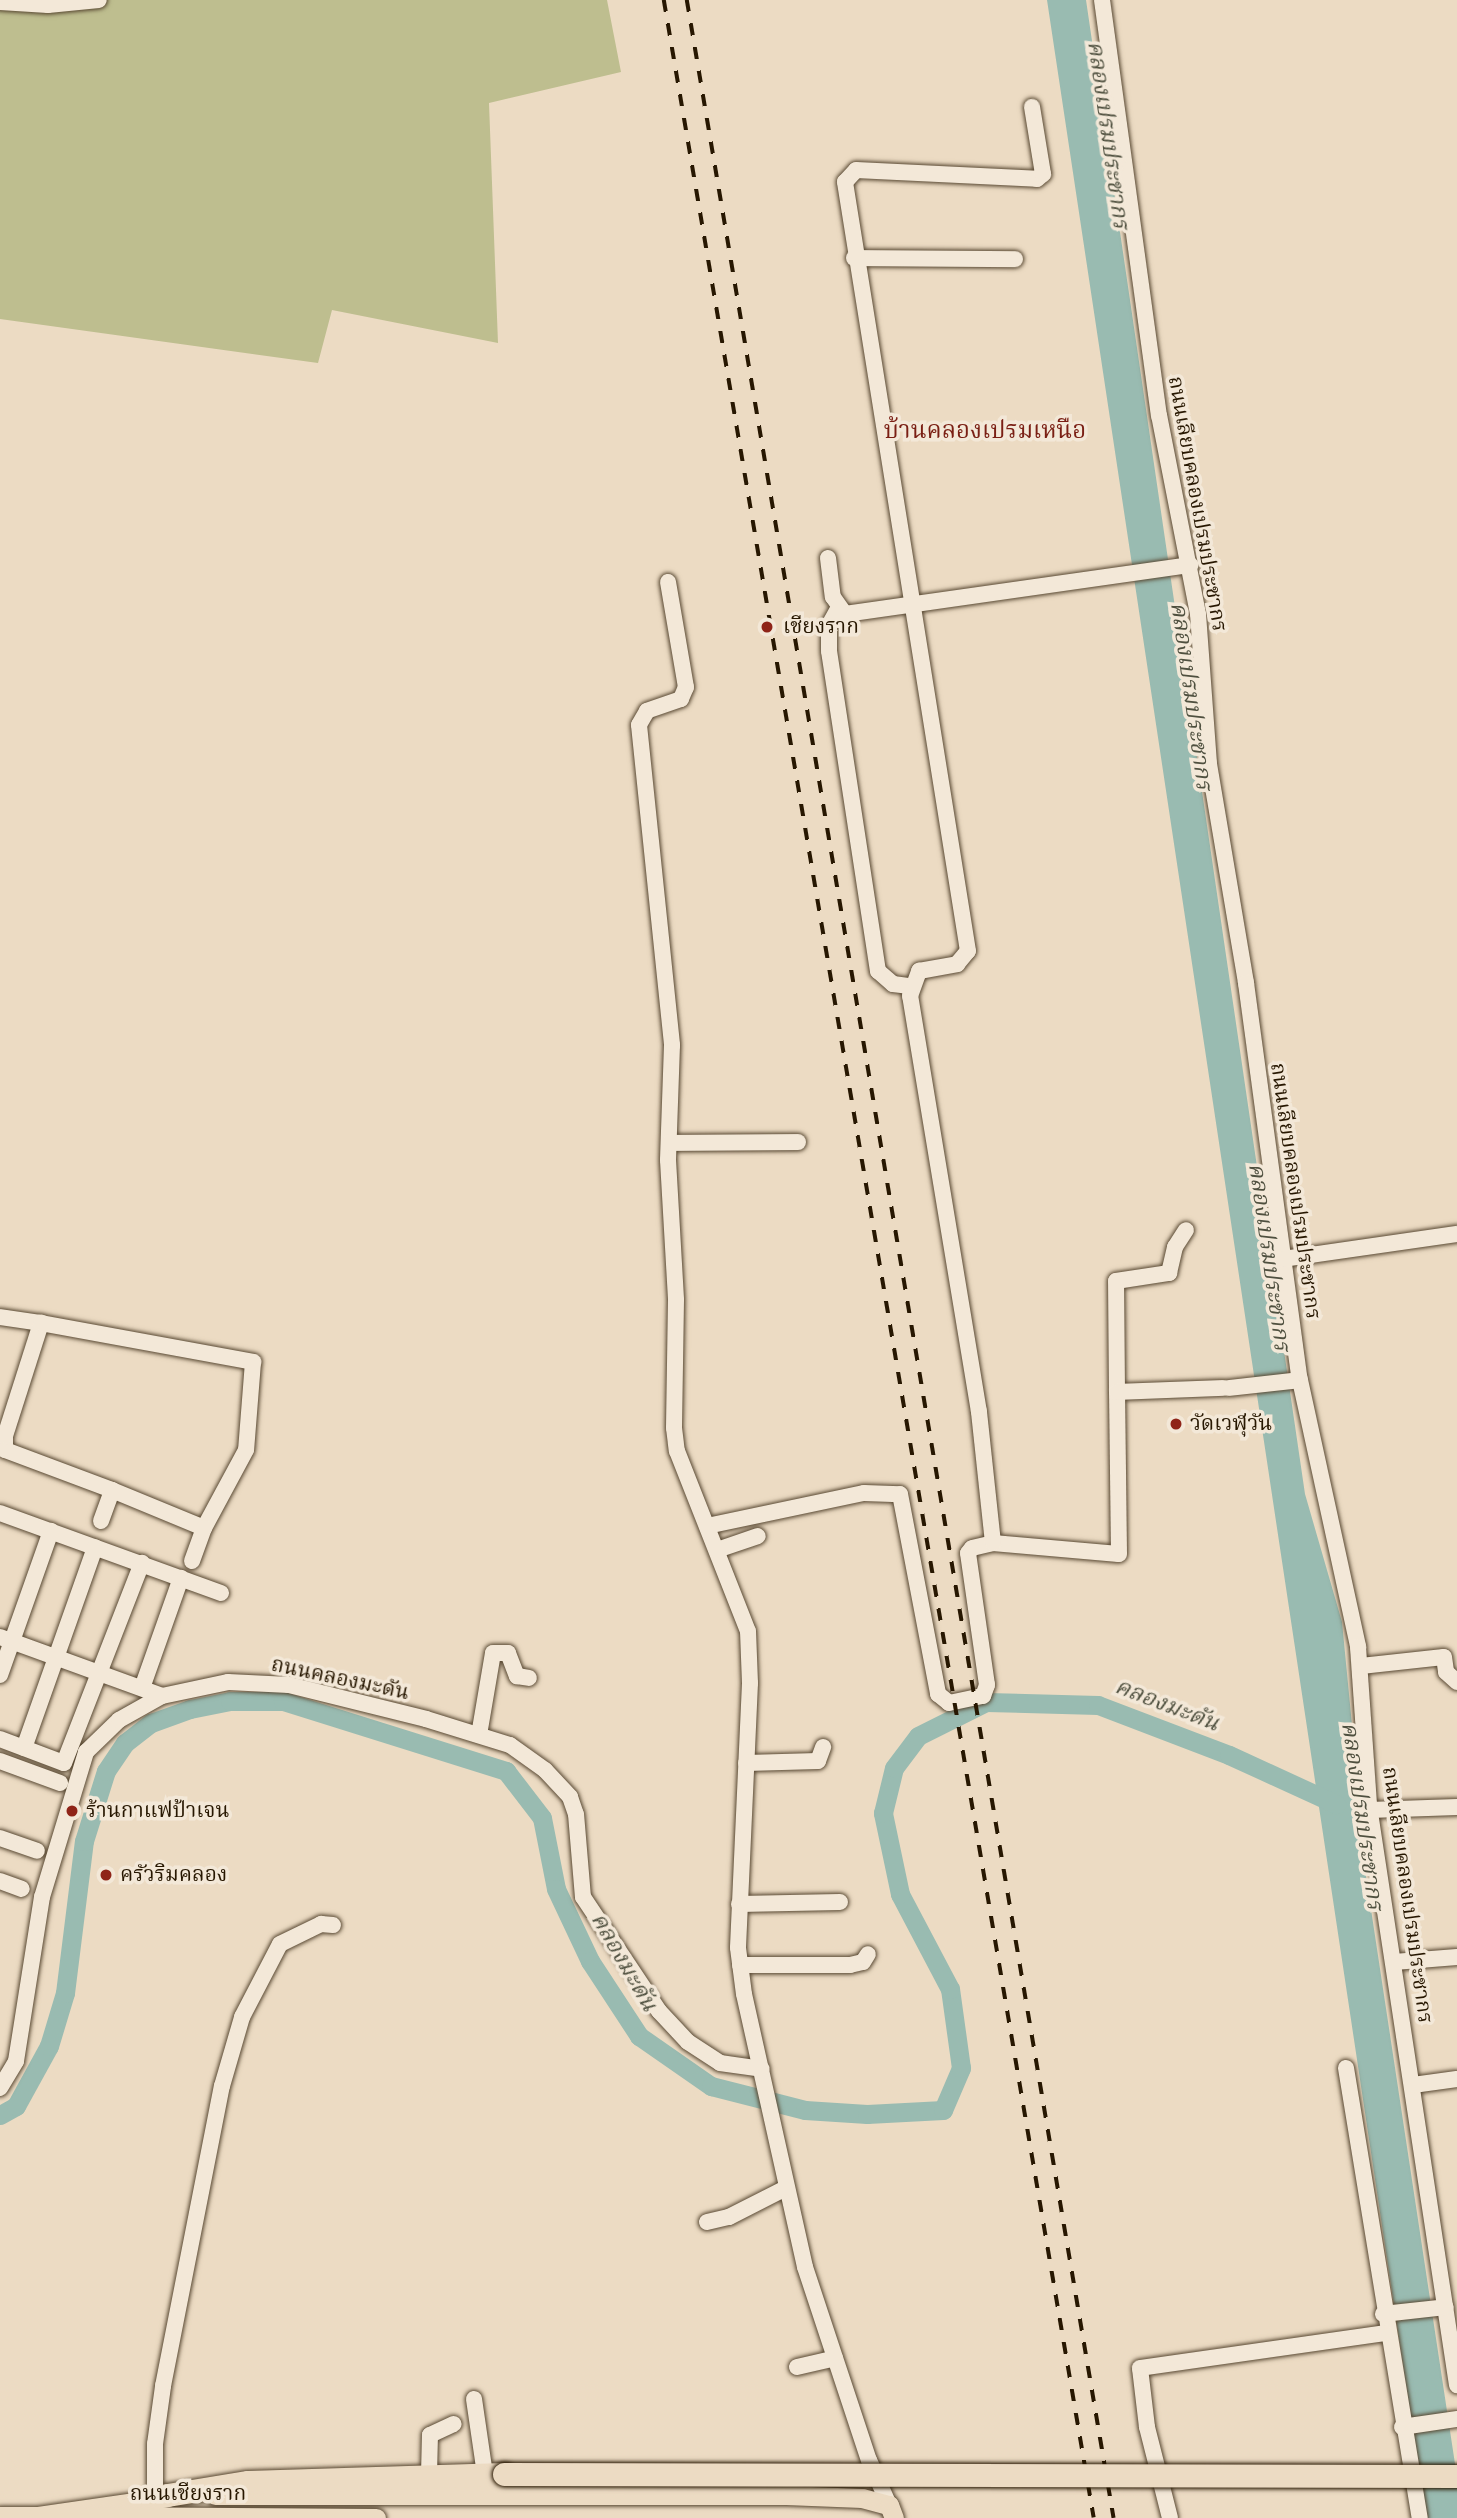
<!DOCTYPE html>
<meta charset="utf-8">
<style>
body{margin:0}
#map{position:relative;width:1457px;height:2518px;overflow:hidden;background:#ecdbc3;font-family:Cardo,"Noto Serif Thai",serif}
div>[style]{position:absolute}
.green>*{inset:0;background:#bebe8f}
.water>*{inset:0;background:#99bbb1}
.river>*{height:19px;margin:-9.5px;padding:0 9.5px;transform-origin:9.5px;border-radius:9.5px;background:#99bbb1}
.roads{filter:drop-shadow(0 0 2px #584832) drop-shadow(0 0 2px #584832)}
.minor>*{height:16px;margin:-8px;padding:0 8px;transform-origin:8px;border-radius:8px;background:#f3e8d8}
.major>*{height:19px;margin:-9.5px;padding:0 9.5px;transform-origin:9.5px;border-radius:9.5px;background:#ecdbc3}
.highway>*{height:23px;margin:-11.5px;padding:0 11.5px;transform-origin:11.5px;border-radius:11.5px;background:#ecdbc3}
.rail>*{height:3.5px;margin-top:-1.75px;transform-origin:0;background:repeating-linear-gradient(90deg,#271701 0 12px,transparent 0 24px)}
.bridges{filter:drop-shadow(0 0 2px #271701) drop-shadow(0 0 2px #271701)}
.highway-bridge>*{height:23px;margin:-11.5px;padding:0 11.5px;transform-origin:11.5px;border-radius:11.5px;background:#ecdbc3}
.dots>*{width:19px;height:19px;translate:-50% -50%;box-sizing:border-box;border:4px solid #f3e8d8;border-radius:50%}
span{translate:-50% -50%;white-space:nowrap;text-align:center;line-height:1.15;-webkit-text-stroke:7px #f3e8d8;paint-order:stroke}
.street-label{font-size:21px;color:#271701}
.poi-label{font-size:21px;color:#271701}
.left{translate:0 -50%;text-align:left}
.water-label{font-size:23px;color:#4f503f;font-style:italic}
.quarter-label{font-size:24px;color:#7a1f14}
</style>
<div id="map">
<div class="green">
<div style="clip-path:polygon(0 0,607px 0,621px 72px,489px 103px,498px 343px,332px 310px,318px 363px,0 319px)"></div>
</div>
<div class="water">
<div style="clip-path:polygon(1047px 0,1086px 0,1305px 1494px,1342px 1622px,1352px 1725px,1352px 1784px,1457px 2477px,1457px 2518px,1426px 2518px)"></div>
</div>
<div class="river">
<div style="left:0;top:2115px;width:18px;rotate:-29deg"></div>
<div style="left:16px;top:2106px;width:68px;rotate:-61.2deg"></div>
<div style="left:49px;top:2046px;width:55px;rotate:-73.2deg"></div>
<div style="left:65px;top:1993px;width:153px;rotate:-82.9deg"></div>
<div style="left:84px;top:1841px;width:73px;rotate:-72.6deg"></div>
<div style="left:106px;top:1771px;width:34px;rotate:-56deg"></div>
<div style="left:125px;top:1743px;width:33px;rotate:-38deg"></div>
<div style="left:151px;top:1723px;width:41px;rotate:-19.7deg"></div>
<div style="left:190px;top:1709px;width:41px;rotate:-11.3deg"></div>
<div style="left:230px;top:1701px;width:53px"></div>
<div style="left:283px;top:1701px;width:234px;rotate:17.4deg"></div>
<div style="left:506px;top:1771px;width:59px;rotate:52.5deg"></div>
<div style="left:542px;top:1818px;width:72px;rotate:78.8deg"></div>
<div style="left:556px;top:1889px;width:80px;rotate:64.7deg"></div>
<div style="left:590px;top:1961px;width:90px;rotate:56.8deg"></div>
<div style="left:639px;top:2036px;width:88px;rotate:34.8deg"></div>
<div style="left:711px;top:2086px;width:97px;rotate:14.3deg"></div>
<div style="left:805px;top:2110px;width:62px;rotate:3.7deg"></div>
<div style="left:867px;top:2114px;width:76px;rotate:-3deg"></div>
<div style="left:943px;top:2110px;width:46px;rotate:-66.8deg"></div>
<div style="left:961px;top:2068px;width:80px;rotate:-97.9deg"></div>
<div style="left:950px;top:1989px;width:107px;rotate:-117.8deg"></div>
<div style="left:900px;top:1894px;width:83px;rotate:-101.9deg"></div>
<div style="left:883px;top:1813px;width:46px;rotate:-76.3deg"></div>
<div style="left:894px;top:1768px;width:40px;rotate:-53deg"></div>
<div style="left:918px;top:1736px;width:76px;rotate:-26.6deg"></div>
<div style="left:986px;top:1702px;width:112px;rotate:1.5deg"></div>
<div style="left:1098px;top:1705px;width:140px;rotate:20.9deg"></div>
<div style="left:1229px;top:1755px;width:118px;rotate:24.6deg"></div>
</div>
<div class="roads">
<div class="minor">
<div style="left:1102px;top:0;width:419px;rotate:82.2deg"></div>
<div style="left:1159px;top:415px;width:203px;rotate:78.9deg"></div>
<div style="left:1198px;top:614px;width:150px;rotate:85.8deg"></div>
<div style="left:1209px;top:764px;width:222px;rotate:80.4deg"></div>
<div style="left:1246px;top:983px;width:401px;rotate:82.3deg"></div>
<div style="left:1300px;top:1380px;width:273px;rotate:77.7deg"></div>
<div style="left:1358px;top:1647px;width:159px;rotate:86deg"></div>
<div style="left:1369px;top:1806px;width:586px;rotate:81.36deg"></div>
<div style="left:0;top:2px;width:48px;rotate:3.6deg"></div>
<div style="left:48px;top:5px;width:51px;rotate:-5.6deg"></div>
<div style="left:854px;top:258px;width:161px;rotate:0.4deg"></div>
<div style="left:828px;top:558px;width:39px;rotate:83deg"></div>
<div style="left:833px;top:597px;width:21px;rotate:55deg"></div>
<div style="left:845px;top:614px;width:349px;rotate:-8.1deg"></div>
<div style="left:668px;top:582px;width:107px;rotate:80.3deg"></div>
<div style="left:686px;top:687px;width:13px;rotate:113deg"></div>
<div style="left:681px;top:699px;width:36px;rotate:161deg"></div>
<div style="left:647px;top:711px;width:16px;rotate:120deg"></div>
<div style="left:639px;top:725px;width:322px;rotate:84.1deg"></div>
<div style="left:672px;top:1045px;width:115px;rotate:92deg"></div>
<div style="left:668px;top:1160px;width:140px;rotate:86.7deg"></div>
<div style="left:676px;top:1300px;width:128px;rotate:90.9deg"></div>
<div style="left:674px;top:1428px;width:23px;rotate:83deg"></div>
<div style="left:677px;top:1451px;width:193px;rotate:68.5deg"></div>
<div style="left:748px;top:1631px;width:52px;rotate:87.8deg"></div>
<div style="left:750px;top:1683px;width:265px;rotate:92.6deg"></div>
<div style="left:738px;top:1948px;width:46px;rotate:82.6deg"></div>
<div style="left:744px;top:1994px;width:280px;rotate:77.4deg"></div>
<div style="left:805px;top:2267px;width:203px;rotate:71.7deg"></div>
<div style="left:869px;top:2460px;width:49px;rotate:66deg"></div>
<div style="left:838px;top:609px;width:18px;rotate:119deg"></div>
<div style="left:829px;top:625px;width:26px;rotate:90deg"></div>
<div style="left:829px;top:651px;width:324px;rotate:81.3deg"></div>
<div style="left:878px;top:971px;width:20px;rotate:41deg"></div>
<div style="left:893px;top:984px;width:17px;rotate:7deg"></div>
<div style="left:669px;top:1143px;width:129px;rotate:-0.4deg"></div>
<div style="left:1283px;top:1259px;width:176px;rotate:-8.2deg"></div>
<div style="left:0;top:1317px;width:41px;rotate:8.3deg"></div>
<div style="left:1229px;top:1388px;width:71px;rotate:-6.4deg"></div>
<div style="left:1117px;top:1392px;width:111px;rotate:-90.5deg"></div>
<div style="left:1116px;top:1281px;width:54px;rotate:-8.6deg"></div>
<div style="left:1169px;top:1273px;width:27px;rotate:-77deg"></div>
<div style="left:1175px;top:1247px;width:20px;rotate:-57deg"></div>
<div style="left:0;top:1513px;width:235px;rotate:19.9deg"></div>
<div style="left:101px;top:1521px;width:33px;rotate:-70deg"></div>
<div style="left:112px;top:1490px;width:114px;rotate:-159.5deg"></div>
<div style="left:5px;top:1450px;width:14px;rotate:-90deg"></div>
<div style="left:5px;top:1436px;width:119px;rotate:-72.3deg"></div>
<div style="left:41px;top:1323px;width:216px;rotate:10.4deg"></div>
<div style="left:253px;top:1362px;width:88px;rotate:94.5deg"></div>
<div style="left:246px;top:1450px;width:89px;rotate:118.3deg"></div>
<div style="left:204px;top:1528px;width:100px;rotate:-157.6deg"></div>
<div style="left:707px;top:1526px;width:160px;rotate:-11.9deg"></div>
<div style="left:864px;top:1493px;width:36px;rotate:2deg"></div>
<div style="left:900px;top:1494px;width:204px;rotate:79.2deg"></div>
<div style="left:938px;top:1694px;width:14px;rotate:39deg"></div>
<div style="left:949px;top:1703px;width:35px;rotate:-12deg"></div>
<div style="left:983px;top:1696px;width:12px;rotate:-70deg"></div>
<div style="left:987px;top:1685px;width:133px;rotate:-98.2deg"></div>
<div style="left:968px;top:1553px;width:6px;rotate:-51deg"></div>
<div style="left:972px;top:1548px;width:22px;rotate:-13deg"></div>
<div style="left:993px;top:1543px;width:126px;rotate:5deg"></div>
<div style="left:1119px;top:1554px;width:162px;rotate:-90.7deg"></div>
<div style="left:1117px;top:1392px;width:106px;rotate:-2.2deg"></div>
<div style="left:993px;top:1543px;width:132px;rotate:-96.1deg"></div>
<div style="left:979px;top:1412px;width:422px;rotate:-99.4deg"></div>
<div style="left:910px;top:996px;width:27px;rotate:-70deg"></div>
<div style="left:919px;top:971px;width:39px;rotate:-10deg"></div>
<div style="left:957px;top:964px;width:17px;rotate:-50deg"></div>
<div style="left:968px;top:951px;width:779px;rotate:-99.09deg"></div>
<div style="left:845px;top:182px;width:16px;rotate:-47deg"></div>
<div style="left:856px;top:170px;width:181px;rotate:2.8deg"></div>
<div style="left:1037px;top:179px;width:8px;rotate:-40deg"></div>
<div style="left:1043px;top:174px;width:68px;rotate:-99.3deg"></div>
<div style="left:717px;top:1550px;width:43px;rotate:-18.9deg"></div>
<div style="left:192px;top:1561px;width:35px;rotate:-70deg"></div>
<div style="left:0;top:1637px;width:172px;rotate:20deg"></div>
<div style="left:1361px;top:1666px;width:83px;rotate:-6.2deg"></div>
<div style="left:1444px;top:1657px;width:15px;rotate:82deg"></div>
<div style="left:1446px;top:1672px;width:15px;rotate:42deg"></div>
<div style="left:0;top:1675px;width:153px;rotate:-70.5deg"></div>
<div style="left:142px;top:1688px;width:117px;rotate:-70.5deg"></div>
<div style="left:479px;top:1735px;width:83px;rotate:-80.3deg"></div>
<div style="left:493px;top:1653px;width:15px"></div>
<div style="left:508px;top:1653px;width:25px;rotate:69deg"></div>
<div style="left:517px;top:1676px;width:12px;rotate:9deg"></div>
<div style="left:0;top:1739px;width:68px;rotate:20.6deg"></div>
<div style="left:64px;top:1763px;width:215px;rotate:-68.7deg"></div>
<div style="left:24px;top:1748px;width:213px;rotate:-70.5deg"></div>
<div style="left:0;top:1761px;width:64px;rotate:20.1deg"></div>
<div style="left:746px;top:1763px;width:72px;rotate:-1.6deg"></div>
<div style="left:818px;top:1761px;width:15px;rotate:-70deg"></div>
<div style="left:1369px;top:1810px;width:88px;rotate:-2deg"></div>
<div style="left:0;top:1838px;width:39px;rotate:19deg"></div>
<div style="left:0;top:1881px;width:23px;rotate:20deg"></div>
<div style="left:739px;top:1904px;width:101px;rotate:-1.1deg"></div>
<div style="left:1394px;top:1962px;width:63px;rotate:-4.5deg"></div>
<div style="left:740px;top:1965px;width:110px"></div>
<div style="left:850px;top:1965px;width:13px;rotate:-13deg"></div>
<div style="left:863px;top:1962px;width:9px;rotate:-58deg"></div>
<div style="left:1346px;top:2068px;width:456px;rotate:80.7deg"></div>
<div style="left:1413px;top:2085px;width:44px;rotate:-7.8deg"></div>
<div style="left:0;top:2088px;width:31px;rotate:-59deg"></div>
<div style="left:16px;top:2061px;width:166px;rotate:-81deg"></div>
<div style="left:42px;top:1897px;width:152px;rotate:-73.1deg"></div>
<div style="left:86px;top:1752px;width:46px;rotate:-44.1deg"></div>
<div style="left:119px;top:1720px;width:49px;rotate:-29.2deg"></div>
<div style="left:162px;top:1696px;width:67px;rotate:-12deg"></div>
<div style="left:228px;top:1682px;width:61px;rotate:2.8deg"></div>
<div style="left:289px;top:1685px;width:141px;rotate:13.9deg"></div>
<div style="left:426px;top:1719px;width:88px;rotate:17.2deg"></div>
<div style="left:510px;top:1745px;width:43px;rotate:35.5deg"></div>
<div style="left:545px;top:1770px;width:37px;rotate:47deg"></div>
<div style="left:570px;top:1797px;width:18px;rotate:71deg"></div>
<div style="left:576px;top:1814px;width:83px;rotate:85.2deg"></div>
<div style="left:583px;top:1897px;width:137px;rotate:56.3deg"></div>
<div style="left:659px;top:2011px;width:42px;rotate:46.9deg"></div>
<div style="left:688px;top:2042px;width:38px;rotate:33deg"></div>
<div style="left:720px;top:2063px;width:42px;rotate:8.1deg"></div>
<div style="left:707px;top:2222px;width:23px;rotate:-13deg"></div>
<div style="left:729px;top:2217px;width:62px;rotate:-27deg"></div>
<div style="left:1383px;top:2314px;width:63px;rotate:-6.3deg"></div>
<div style="left:797px;top:2367px;width:39px;rotate:-13deg"></div>
<div style="left:474px;top:2399px;width:76px;rotate:81.7deg"></div>
<div style="left:1402px;top:2427px;width:56px;rotate:-8.3deg"></div>
<div style="left:429px;top:2475px;width:40px;rotate:-88.6deg"></div>
<div style="left:430px;top:2435px;width:26px;rotate:-25deg"></div>
<div style="left:155px;top:2497px;width:53px;rotate:-90deg"></div>
<div style="left:155px;top:2444px;width:59px;rotate:-82.1deg"></div>
<div style="left:163px;top:2386px;width:306px;rotate:-78.9deg"></div>
<div style="left:222px;top:2086px;width:72px;rotate:-73.8deg"></div>
<div style="left:242px;top:2017px;width:82px;rotate:-62.5deg"></div>
<div style="left:280px;top:1944px;width:46px;rotate:-26deg"></div>
<div style="left:321px;top:1924px;width:12px;rotate:5deg"></div>
<div style="left:1170px;top:2518px;width:94px;rotate:-104.2deg"></div>
<div style="left:1147px;top:2427px;width:59px;rotate:-96.8deg"></div>
<div style="left:1140px;top:2368px;width:248px;rotate:-8.1deg"></div>
</div>
<div class="major">
<div style="left:215px;top:2495px;width:571px"></div>
<div style="left:786px;top:2495px;width:76px;rotate:2.3deg"></div>
<div style="left:862px;top:2498px;width:28px;rotate:15deg"></div>
<div style="left:889px;top:2505px;width:14px;rotate:69deg"></div>
<div style="left:0;top:2516px;width:49px"></div>
<div style="left:38px;top:2516px;width:131px;rotate:-8.3deg"></div>
<div style="left:90px;top:2516px;width:286px;rotate:0.4deg"></div>
</div>
<div class="highway">
<div style="left:155px;top:2497px;width:94px;rotate:-9.2deg"></div>
<div style="left:248px;top:2482px;width:256px;rotate:-1.8deg"></div>
</div>
</div>
<div class="rail">
<div style="left:664px;top:0;width:2554px;rotate:80.31deg"></div>
<div style="left:687px;top:0;width:2554px;rotate:80.38deg"></div>
</div>
<div class="bridges">
<div class="highway-bridge">
<div style="left:504px;top:2474px;width:953px;rotate:0.12deg"></div>
</div>
</div>
<div class="dots">
<div style="left:767px;top:627px;background:#8f2418"></div>
<div style="left:1176px;top:1424px;background:#8f2418"></div>
<div style="left:72px;top:1811px;background:#8f2418"></div>
<div style="left:106px;top:1875px;background:#8f2418"></div>
</div>
<div class="street-label">
<span style="left:1197px;top:504px;rotate:80deg">ถนนเลียบคลองเปรมประชากร</span>
<span style="left:1295px;top:1191px;rotate:82deg">ถนนเลียบคลองเปรมประชากร</span>
<span style="left:340px;top:1679px;rotate:12deg">ถนนคลองมะดัน</span>
<span style="left:1407px;top:1895px;rotate:82deg">ถนนเลียบคลองเปรมประชากร</span>
<span style="left:188px;top:2494px">ถนนเชียงราก</span>
</div>
<div class="poi-label">
<span class="left" style="left:783px;top:627px">เชียงราก</span>
<span class="left" style="left:1190px;top:1424px">วัดเวฬุวัน</span>
<span class="left" style="left:86px;top:1811px">ร้านกาแฟป้าเจน</span>
<span class="left" style="left:120px;top:1875px">ครัวริมคลอง</span>
</div>
<div class="water-label">
<span style="left:1108px;top:135px;rotate:82deg">คลองเปรมประชากร</span>
<span style="left:1191px;top:696px;rotate:82deg">คลองเปรมประชากร</span>
<span style="left:1269px;top:1257px;rotate:82deg">คลองเปรมประชากร</span>
<span style="left:1167px;top:1705px;rotate:21deg">คลองมะดัน</span>
<span style="left:1362px;top:1816px;rotate:82deg">คลองเปรมประชากร</span>
<span style="left:624px;top:1962px;rotate:60deg">คลองมะดัน</span>
</div>
<div class="quarter-label">
<span style="left:985px;top:431px">บ้านคลองเปรมเหนือ</span>
</div>
</div>
